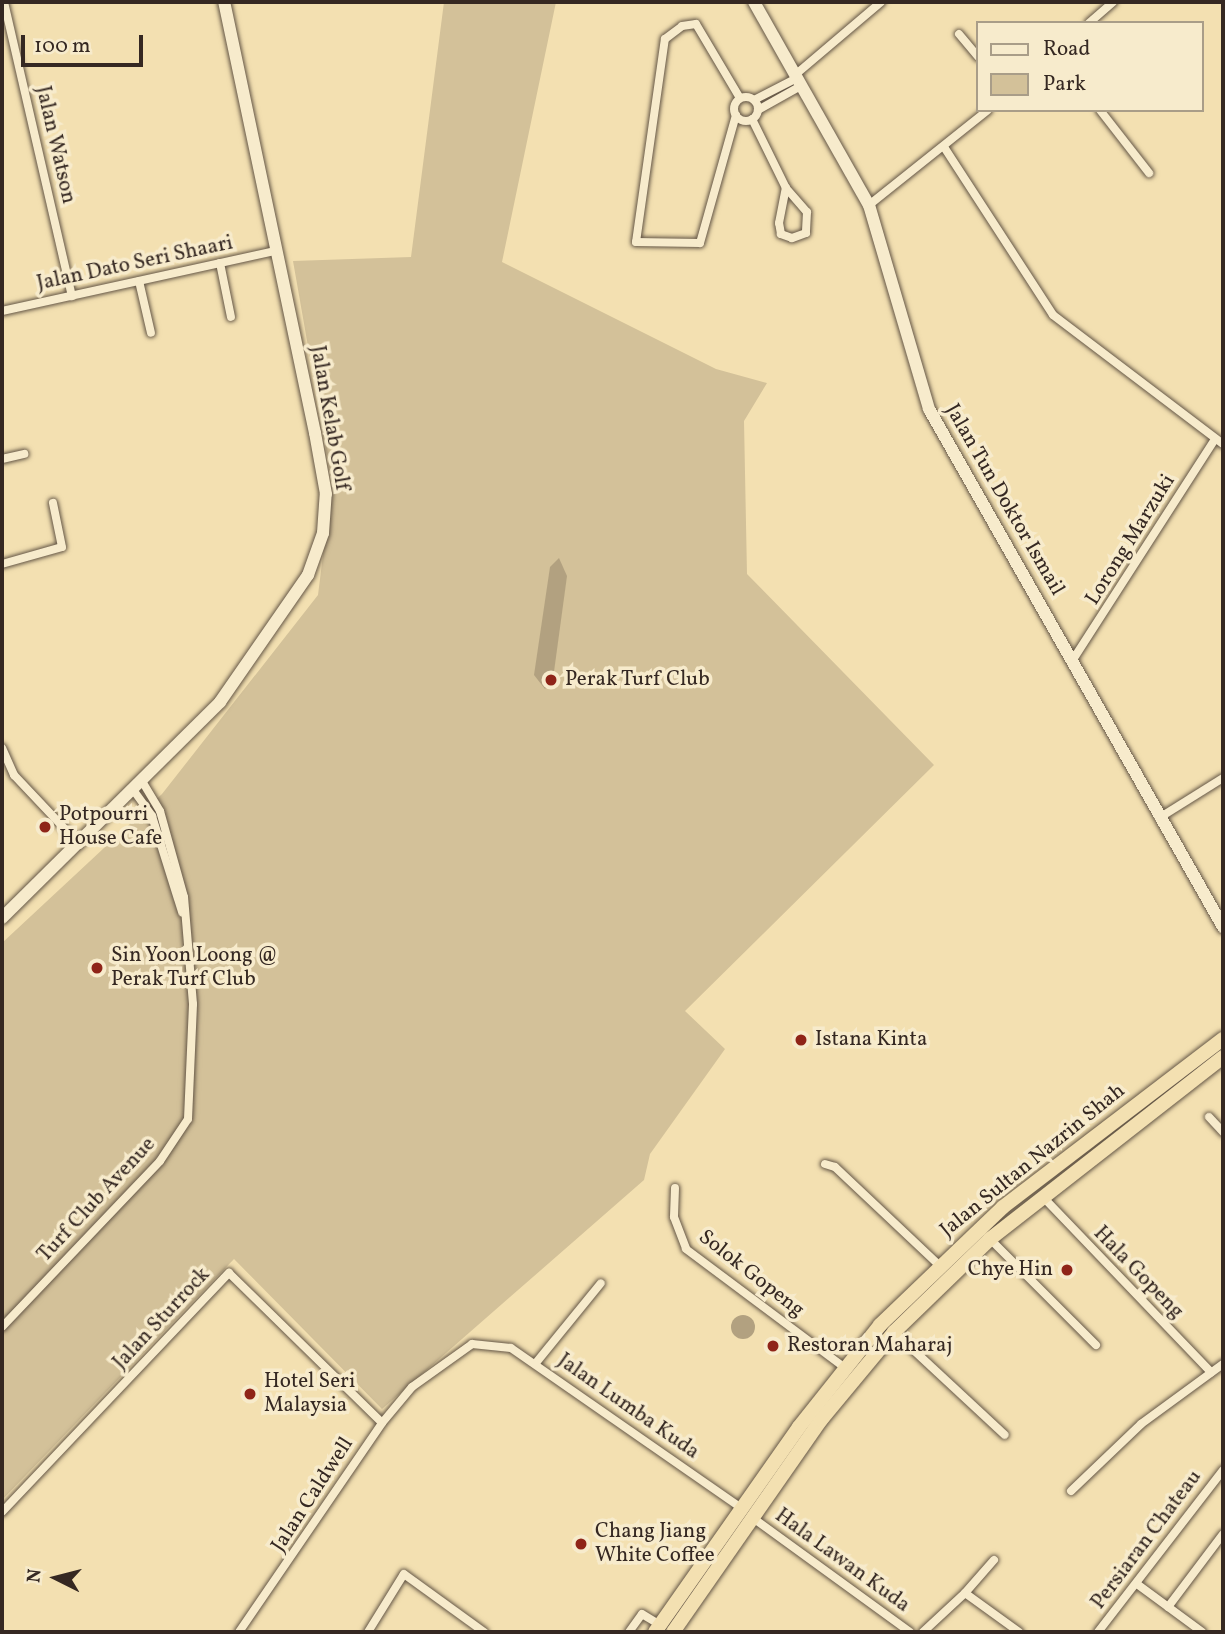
<!DOCTYPE html>
<style>
body{margin:0}
#map{position:relative;width:1225px;height:1634px;overflow:hidden;background:#f3e0b1;font-family:Vollkorn,serif}
div>[style]{position:absolute}
.green>*{inset:0;background:#d3c199}
.water>*{inset:0;background:#b2a180}
.round{border-radius:50%}
.roads{filter:drop-shadow(0 0 2px #645646) drop-shadow(0 0 2px #645646)}
.street>*{height:8px;margin:-4px;padding:0 4px;transform-origin:4px;border-radius:4px;background:#f7ebcc}
.street>.ring{margin:-4px;padding:0;box-sizing:content-box;background:none;border:8px solid #f7ebcc;border-radius:50%}
.secondary>*{height:12px;margin:-6px;padding:0 6px;transform-origin:6px;border-radius:6px;background:#f7ebcc}
.highway>*{height:14px;margin:-7px;padding:0 7px;transform-origin:7px;border-radius:7px;background:#f3e0b1}
.dots>*{width:19px;height:19px;translate:-50% -50%;box-sizing:border-box;border:4px solid #f7ebcc;border-radius:50%}
span{translate:-50% -50%;white-space:nowrap;text-align:center;line-height:1.15;-webkit-text-stroke:7px #f7ebcc;paint-order:stroke}
.street-label{font-size:21px;color:#352822}
.poi-label{font-size:21px;color:#352822}
.left{translate:0 -50%;text-align:left}
.right{translate:-100% -50%;text-align:right}
.frame{position:absolute;inset:0;border:4px solid #352822;pointer-events:none}
.legend{position:absolute;left:976px;top:21px;width:228px;height:91px;box-sizing:border-box;background:#f7ebcc;border:2px solid #a99d88;margin:0;padding:9px 12px;list-style:none;font-size:21px;color:#352822}
.legend li{display:flex;align-items:center;gap:14px;height:35px}
.legend b{width:35px;border:2px solid #a99d88}
.north{position:absolute;left:21px;top:1543px;width:70px;height:70px;-webkit-text-stroke:5px #f7ebcc;paint-order:stroke;rotate:276deg;font-size:19px;font-weight:700;line-height:28px;text-align:center;color:#352822}
.north::after{content:'';display:block;margin:auto;width:24px;height:32px;background:#352822;clip-path:polygon(50% 0,100% 100%,50% 72%,0 100%)}
.scale{position:absolute;left:21px;top:35px;width:122px;height:32px;box-sizing:border-box;border:4px solid #352822;border-top:0;padding-left:9px;font-size:21px;line-height:24px;white-space:nowrap;color:#352822;-webkit-text-stroke:5px #f7ebcc;paint-order:stroke}
</style>
<div id="map">
<div class="green">
<div style="clip-path:polygon(444px 2px,556px 2px,502px 262px,716px 369px,767px 383px,744px 421px,747px 574px,934px 765px,685px 1011px,725px 1049px,650px 1154px,644px 1180px,382px 1409px,234px 1259px,2px 1500px,2px 943px,162px 794px,318px 595px,332px 483px,293px 261px,411px 257px)"></div>
</div>
<div class="water">
<div style="clip-path:polygon(559px 558px,567px 576px,553px 679px,545px 689px,534px 675px,550px 567px)"></div>
<div class="round" style="left:731px;top:1315px;width:24px;height:24px"></div>
</div>
<div class="roads">
<div class="street">
<div style="left:4px;top:2px;width:302px;rotate:77deg"></div>
<div style="left:1089px;top:23px;width:32px;rotate:-41deg"></div>
<div style="left:959px;top:34px;width:30px;rotate:50deg"></div>
<div style="left:795px;top:75px;width:113px;rotate:-40.3deg"></div>
<div class="ring" style="left:734px;top:97px;width:16px;height:16px"></div>
<div style="left:754px;top:100px;width:48px;rotate:-27.1deg"></div>
<div style="left:758px;top:110px;width:49px;rotate:-29.2deg"></div>
<div style="left:1100px;top:110px;width:80px;rotate:52.1deg"></div>
<div style="left:736px;top:115px;width:133px;rotate:105.7deg"></div>
<div style="left:700px;top:243px;width:64px;rotate:-179.1deg"></div>
<div style="left:636px;top:242px;width:205px;rotate:-81.9deg"></div>
<div style="left:665px;top:39px;width:21px;rotate:-37deg"></div>
<div style="left:682px;top:26px;width:14px;rotate:-8deg"></div>
<div style="left:696px;top:24px;width:86px;rotate:59.3deg"></div>
<div style="left:752px;top:119px;width:77px;rotate:63.8deg"></div>
<div style="left:786px;top:188px;width:32px;rotate:49deg"></div>
<div style="left:807px;top:212px;width:21px;rotate:93deg"></div>
<div style="left:806px;top:233px;width:15px;rotate:160deg"></div>
<div style="left:792px;top:238px;width:12px;rotate:-160deg"></div>
<div style="left:781px;top:234px;width:11px;rotate:-100deg"></div>
<div style="left:779px;top:223px;width:36px;rotate:-79deg"></div>
<div style="left:944px;top:147px;width:200px;rotate:57deg"></div>
<div style="left:1053px;top:315px;width:213px;rotate:37.2deg"></div>
<div style="left:869px;top:205px;width:152px;rotate:-38.6deg"></div>
<div style="left:220px;top:263px;width:55px;rotate:78.5deg"></div>
<div style="left:139px;top:281px;width:53px;rotate:77deg"></div>
<div style="left:2px;top:311px;width:280px;rotate:-12.4deg"></div>
<div style="left:2px;top:459px;width:23px;rotate:-13deg"></div>
<div style="left:2px;top:564px;width:62px;rotate:-15.8deg"></div>
<div style="left:62px;top:547px;width:45px;rotate:-101.6deg"></div>
<div style="left:1074px;top:658px;width:260px;rotate:-57.2deg"></div>
<div style="left:2px;top:748px;width:30px;rotate:66deg"></div>
<div style="left:14px;top:775px;width:96px;rotate:46.7deg"></div>
<div style="left:134px;top:791px;width:31px;rotate:54deg"></div>
<div style="left:152px;top:816px;width:101px;rotate:72.6deg"></div>
<div style="left:1159px;top:818px;width:75px;rotate:-32deg"></div>
<div style="left:1209px;top:1117px;width:21px;rotate:47deg"></div>
<div style="left:825px;top:1164px;width:10px;rotate:17deg"></div>
<div style="left:835px;top:1167px;width:143px;rotate:43.3deg"></div>
<div style="left:675px;top:1188px;width:29px;rotate:92deg"></div>
<div style="left:674px;top:1217px;width:34px;rotate:69deg"></div>
<div style="left:686px;top:1249px;width:197px;rotate:36.8deg"></div>
<div style="left:1043px;top:1197px;width:243px;rotate:46.2deg"></div>
<div style="left:990px;top:1239px;width:150px;rotate:45deg"></div>
<div style="left:2px;top:1327px;width:229px;rotate:-46.4deg"></div>
<div style="left:160px;top:1161px;width:50px;rotate:-56.3deg"></div>
<div style="left:188px;top:1119px;width:115px;rotate:-87.5deg"></div>
<div style="left:193px;top:1004px;width:107px;rotate:-94.8deg"></div>
<div style="left:184px;top:897px;width:89px;rotate:-105.6deg"></div>
<div style="left:160px;top:811px;width:33px;rotate:-121deg"></div>
<div style="left:894px;top:1332px;width:151px;rotate:42.9deg"></div>
<div style="left:535px;top:1364px;width:104px;rotate:-50.8deg"></div>
<div style="left:1071px;top:1491px;width:97px;rotate:-43.7deg"></div>
<div style="left:1141px;top:1424px;width:102px;rotate:-36.2deg"></div>
<div style="left:2px;top:1512px;width:330px;rotate:-46.5deg"></div>
<div style="left:229px;top:1273px;width:214px;rotate:44.4deg"></div>
<div style="left:753px;top:1518px;width:194px;rotate:36deg"></div>
<div style="left:1137px;top:1584px;width:81px;rotate:36.4deg"></div>
<div style="left:965px;top:1593px;width:44px;rotate:-48.7deg"></div>
<div style="left:1168px;top:1607px;width:91px;rotate:-53deg"></div>
<div style="left:239px;top:1632px;width:253px;rotate:-55.6deg"></div>
<div style="left:382px;top:1423px;width:47px;rotate:-50.2deg"></div>
<div style="left:412px;top:1387px;width:74px;rotate:-35.6deg"></div>
<div style="left:472px;top:1344px;width:39px;rotate:6deg"></div>
<div style="left:511px;top:1348px;width:280px;rotate:34.8deg"></div>
<div style="left:368px;top:1632px;width:68px;rotate:-58.2deg"></div>
<div style="left:404px;top:1574px;width:99px;rotate:35.9deg"></div>
<div style="left:629px;top:1632px;width:22px;rotate:-54deg"></div>
<div style="left:642px;top:1614px;width:21px;rotate:31deg"></div>
<div style="left:923px;top:1632px;width:57px;rotate:-42.9deg"></div>
<div style="left:965px;top:1593px;width:67px;rotate:35.8deg"></div>
<div style="left:1098px;top:1632px;width:205px;rotate:-52.3deg"></div>
</div>
<div class="secondary">
<div style="left:754px;top:2px;width:233px;rotate:60.5deg"></div>
<div style="left:869px;top:205px;width:213px;rotate:73.6deg"></div>
<div style="left:929px;top:409px;width:596px;rotate:60.42deg"></div>
<div style="left:2px;top:918px;width:307px;rotate:-44.7deg"></div>
<div style="left:220px;top:702px;width:155px;rotate:-55.3deg"></div>
<div style="left:308px;top:575px;width:45px;rotate:-70.3deg"></div>
<div style="left:323px;top:533px;width:39px;rotate:-86deg"></div>
<div style="left:326px;top:494px;width:62px;rotate:-100.2deg"></div>
<div style="left:315px;top:433px;width:441px;rotate:-101.9deg"></div>
</div>
<div class="highway">
<div style="left:655px;top:1632px;width:251px;rotate:-54.9deg"></div>
<div style="left:799px;top:1427px;width:130px;rotate:-51.5deg"></div>
<div style="left:880px;top:1325px;width:170px;rotate:-43.8deg"></div>
<div style="left:1003px;top:1207px;width:277px;rotate:-37.4deg"></div>
<div style="left:673px;top:1632px;width:259px;rotate:-55.1deg"></div>
<div style="left:821px;top:1420px;width:114px;rotate:-50.3deg"></div>
<div style="left:894px;top:1332px;width:134px;rotate:-44.1deg"></div>
<div style="left:990px;top:1239px;width:296px;rotate:-38deg"></div>
</div>
</div>
<div class="dots">
<div style="left:551px;top:680px;background:#8f2418"></div>
<div style="left:45px;top:827px;background:#8f2418"></div>
<div style="left:97px;top:968px;background:#8f2418"></div>
<div style="left:801px;top:1040px;background:#8f2418"></div>
<div style="left:1067px;top:1270px;background:#8f2418"></div>
<div style="left:773px;top:1346px;background:#8f2418"></div>
<div style="left:250px;top:1394px;background:#8f2418"></div>
<div style="left:581px;top:1544px;background:#8f2418"></div>
</div>
<div class="street-label">
<span style="left:55px;top:145px;rotate:77deg">Jalan Watson</span>
<span style="left:135px;top:264px;rotate:-12deg">Jalan Dato Seri Shaari</span>
<span style="left:329px;top:418px;rotate:80deg">Jalan Kelab Golf</span>
<span style="left:1004px;top:500px;rotate:60deg">Jalan Tun Doktor Ismail</span>
<span style="left:1131px;top:540px;rotate:-58deg">Lorong Marzuki</span>
<span style="left:1033px;top:1161px;rotate:-39deg">Jalan Sultan Nazrin Shah</span>
<span style="left:97px;top:1200px;rotate:-47deg">Turf Club Avenue</span>
<span style="left:1138px;top:1273px;rotate:46deg">Hala Gopeng</span>
<span style="left:751px;top:1274px;rotate:38deg">Solok Gopeng</span>
<span style="left:162px;top:1319px;rotate:-47deg">Jalan Sturrock</span>
<span style="left:628px;top:1407px;rotate:35deg">Jalan Lumba Kuda</span>
<span style="left:313px;top:1495px;rotate:-57deg">Jalan Caldwell</span>
<span style="left:1147px;top:1540px;rotate:-53deg">Persiaran Chateau</span>
<span style="left:842px;top:1561px;rotate:36deg">Hala Lawan Kuda</span>
</div>
<div class="poi-label">
<span class="left" style="left:565px;top:680px">Perak Turf Club</span>
<span class="left" style="left:59px;top:827px">Potpourri<br>House Cafe</span>
<span class="left" style="left:111px;top:968px">Sin Yoon Loong @<br>Perak Turf Club</span>
<span class="left" style="left:815px;top:1040px">Istana Kinta</span>
<span class="right" style="left:1053px;top:1270px">Chye Hin</span>
<span class="left" style="left:787px;top:1346px">Restoran Maharaj</span>
<span class="left" style="left:264px;top:1394px">Hotel Seri<br>Malaysia</span>
<span class="left" style="left:595px;top:1544px">Chang Jiang<br>White Coffee</span>
</div>
<div class="frame"></div>
<ul class="legend">
<li><b style="height:9px;background:#f7ebcc"></b>Road</li>
<li><b style="height:19px;background:#d3c199"></b>Park</li>
</ul>
<div class="north">N</div>
<div class="scale">100 m</div>
</div>
